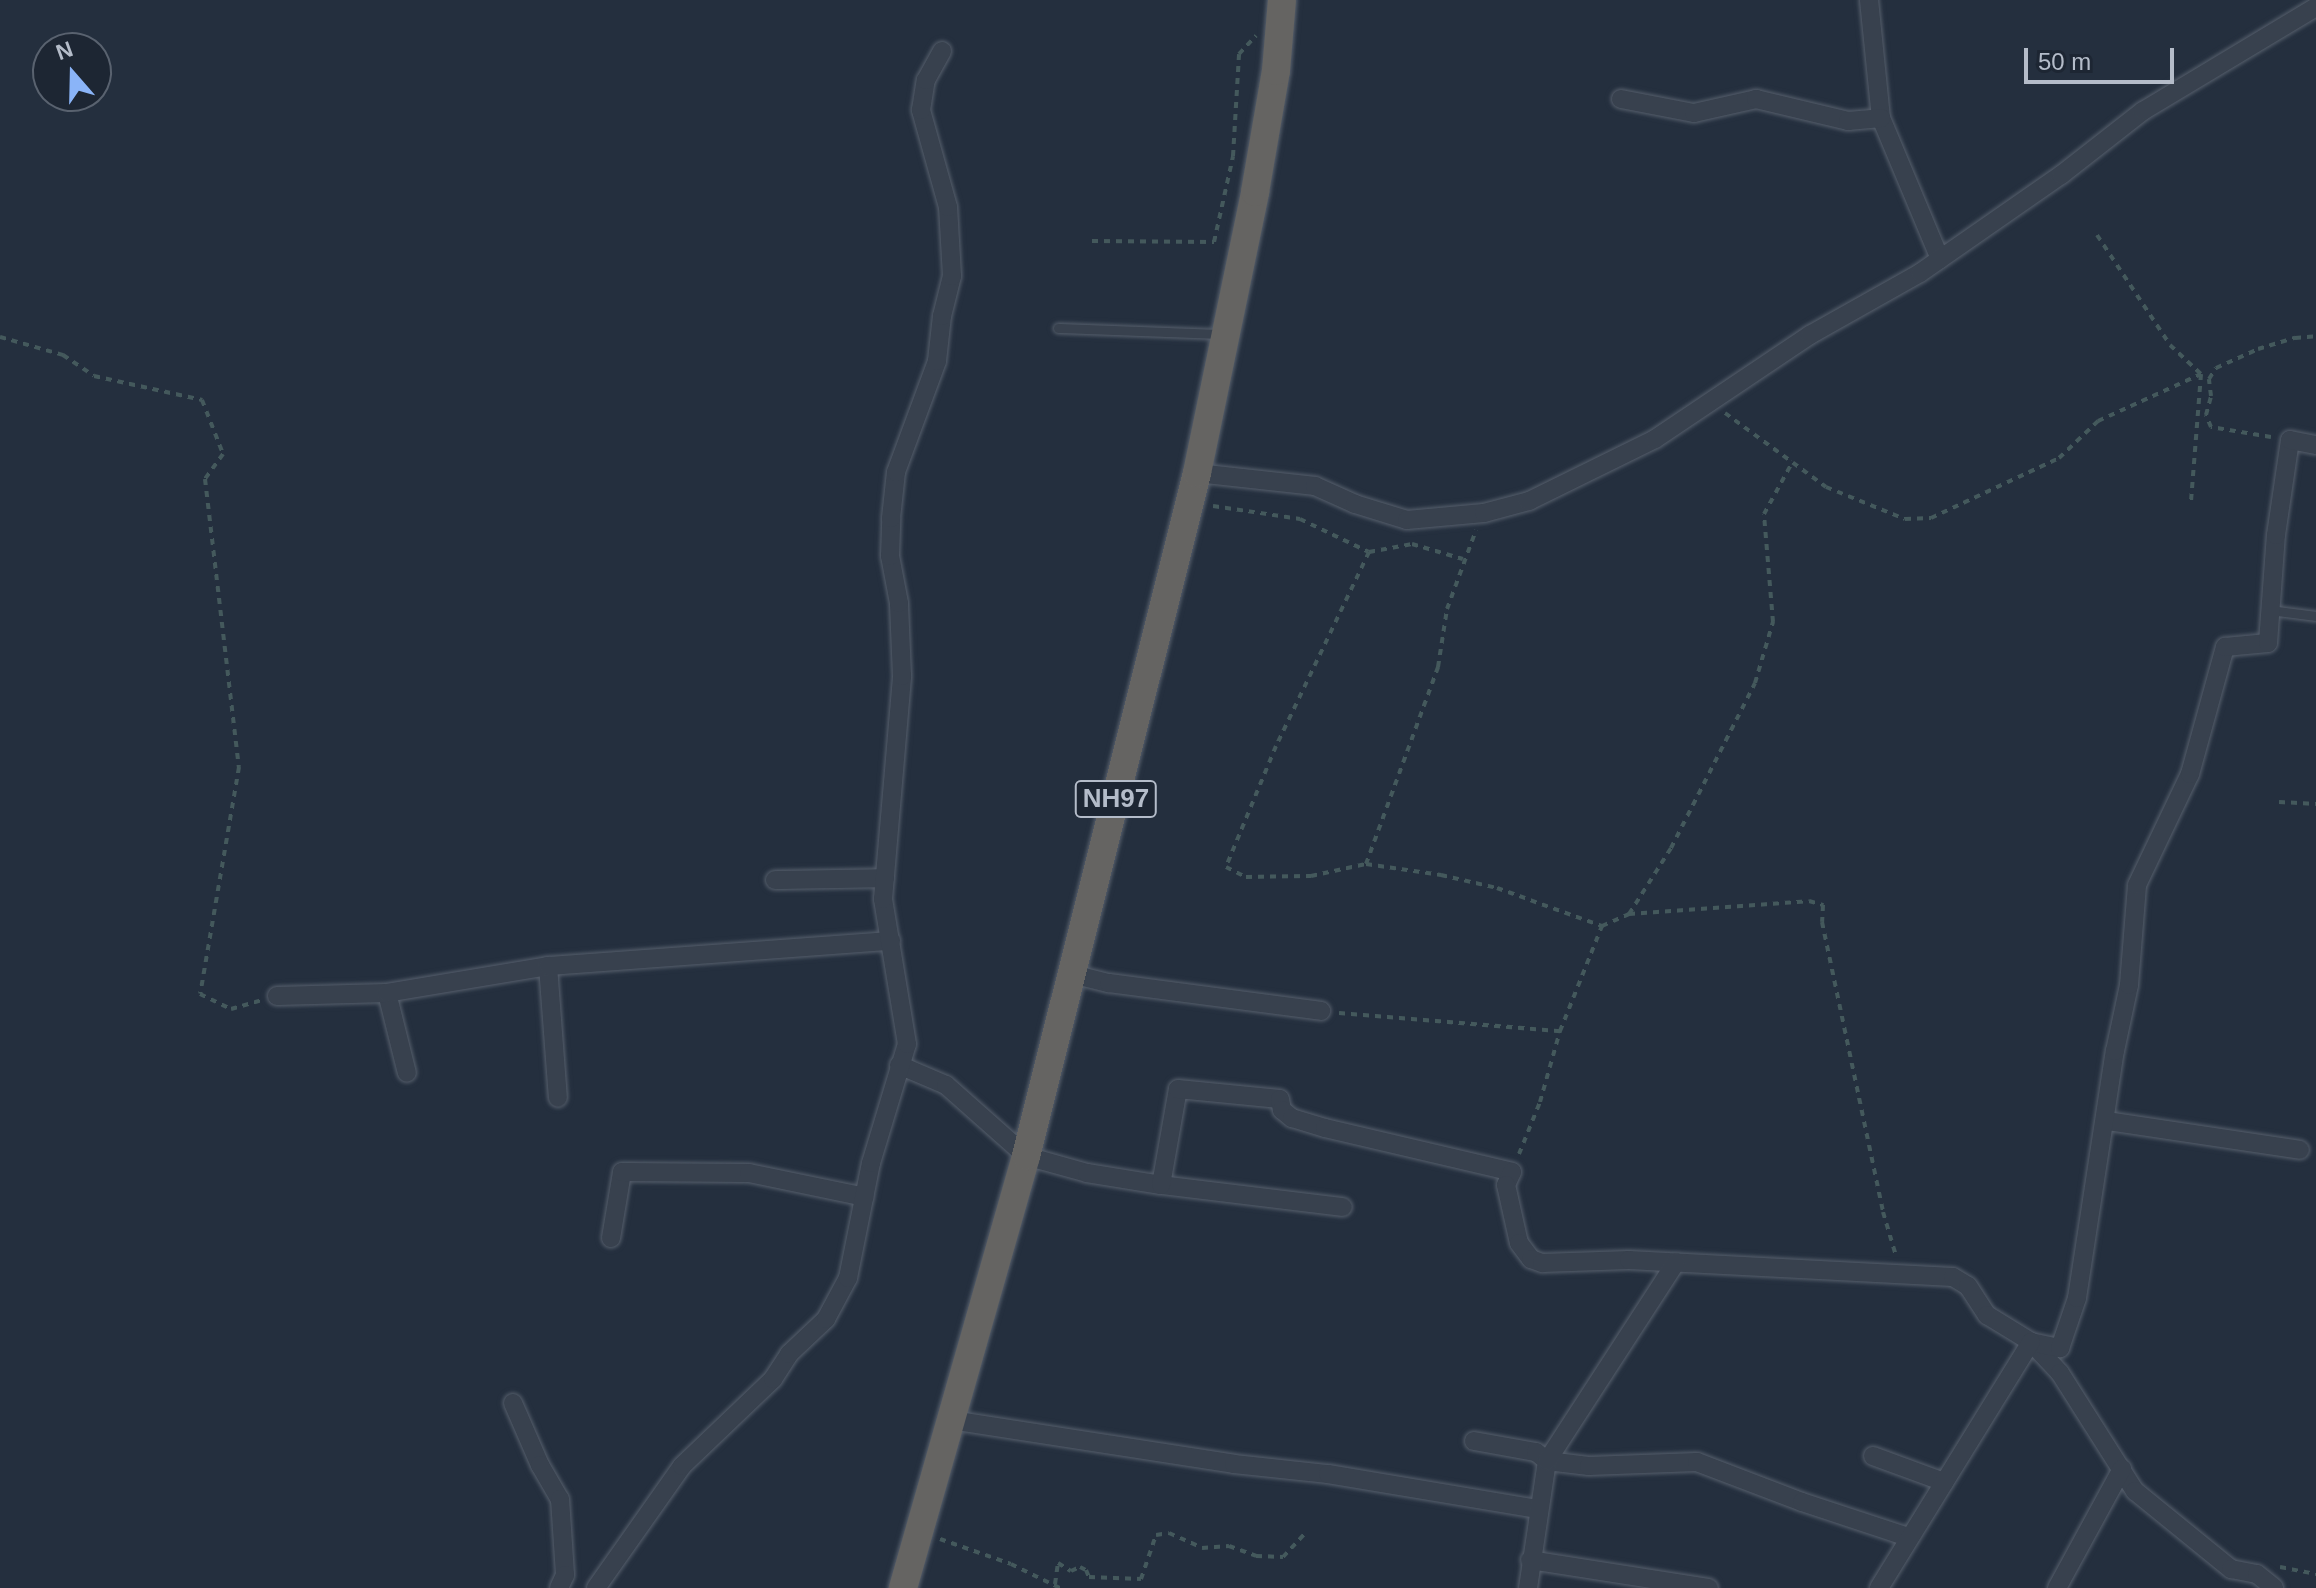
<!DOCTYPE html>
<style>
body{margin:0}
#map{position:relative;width:2316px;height:1588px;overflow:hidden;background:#242f3e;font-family:Arial,sans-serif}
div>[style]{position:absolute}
.path>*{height:4px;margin-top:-2px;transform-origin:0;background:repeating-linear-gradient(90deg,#44595c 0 6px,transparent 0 12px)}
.roads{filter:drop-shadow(0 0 2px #565f6c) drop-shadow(0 0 2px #565f6c)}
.service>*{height:9px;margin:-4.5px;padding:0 4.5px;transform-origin:4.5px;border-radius:4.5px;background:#38414e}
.minor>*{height:18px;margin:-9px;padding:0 9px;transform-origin:9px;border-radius:9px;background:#38414e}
.trunk>*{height:28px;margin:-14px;padding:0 14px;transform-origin:14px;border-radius:14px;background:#656462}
span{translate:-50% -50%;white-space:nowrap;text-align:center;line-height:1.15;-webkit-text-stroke:8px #1d2633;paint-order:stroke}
.shield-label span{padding:2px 6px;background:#1d2633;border:2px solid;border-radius:6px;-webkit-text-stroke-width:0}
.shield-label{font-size:26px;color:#b4bcc9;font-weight:700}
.north{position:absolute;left:32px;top:32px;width:80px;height:80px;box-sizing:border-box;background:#1d2633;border:2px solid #59626f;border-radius:50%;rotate:340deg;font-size:22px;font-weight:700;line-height:32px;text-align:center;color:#b4bcc9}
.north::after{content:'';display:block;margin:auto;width:28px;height:36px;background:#8ab4f8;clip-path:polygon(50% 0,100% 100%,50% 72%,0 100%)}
.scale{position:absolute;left:2024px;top:48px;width:150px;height:36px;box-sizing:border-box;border:4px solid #b4bcc9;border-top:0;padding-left:10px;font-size:24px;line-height:28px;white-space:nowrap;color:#b4bcc9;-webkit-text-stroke:6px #1d2633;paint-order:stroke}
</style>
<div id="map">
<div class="path">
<div style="left:2097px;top:235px;width:132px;rotate:56.4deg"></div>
<div style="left:2170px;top:345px;width:42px;rotate:43.1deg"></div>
<div style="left:1092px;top:241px;width:122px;rotate:0.5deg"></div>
<div style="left:1214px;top:242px;width:88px;rotate:-77.5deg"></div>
<div style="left:1233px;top:156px;width:102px;rotate:-86.6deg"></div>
<div style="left:1239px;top:54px;width:25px;rotate:-47deg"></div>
<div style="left:0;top:337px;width:66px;rotate:15.9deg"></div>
<div style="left:63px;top:355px;width:37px;rotate:34deg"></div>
<div style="left:94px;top:376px;width:111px;rotate:12.5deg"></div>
<div style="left:202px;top:400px;width:58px;rotate:68.7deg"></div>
<div style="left:223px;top:454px;width:31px;rotate:126deg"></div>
<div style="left:205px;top:479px;width:290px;rotate:83.3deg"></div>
<div style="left:239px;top:767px;width:230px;rotate:99.7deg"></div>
<div style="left:200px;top:994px;width:34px;rotate:26deg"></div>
<div style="left:231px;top:1009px;width:32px;rotate:-16deg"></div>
<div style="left:1725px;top:413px;width:125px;rotate:36.2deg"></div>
<div style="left:1826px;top:487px;width:85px;rotate:22.1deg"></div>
<div style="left:1905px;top:519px;width:26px;rotate:-2deg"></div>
<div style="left:1931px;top:518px;width:141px;rotate:-25.1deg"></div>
<div style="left:2059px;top:458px;width:54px;rotate:-43.5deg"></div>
<div style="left:2098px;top:421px;width:113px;rotate:-24.5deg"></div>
<div style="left:2201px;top:374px;width:127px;rotate:94.5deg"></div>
<div style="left:2271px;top:437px;width:61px;rotate:-170.5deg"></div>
<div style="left:2211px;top:427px;width:13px;rotate:-113deg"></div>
<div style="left:2206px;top:415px;width:20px;rotate:-75deg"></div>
<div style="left:2211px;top:396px;width:17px;rotate:-97deg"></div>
<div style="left:2209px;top:379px;width:13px;rotate:-58deg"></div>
<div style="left:2216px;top:368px;width:46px;rotate:-24.3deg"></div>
<div style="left:2258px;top:349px;width:39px;rotate:-17deg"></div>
<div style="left:2295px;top:338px;width:21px;rotate:-5deg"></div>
<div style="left:1213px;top:506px;width:88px;rotate:8.5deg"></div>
<div style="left:1300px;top:519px;width:76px;rotate:25.6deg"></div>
<div style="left:1369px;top:552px;width:215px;rotate:115.6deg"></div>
<div style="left:1276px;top:746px;width:131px;rotate:112.5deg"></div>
<div style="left:1226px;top:867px;width:22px;rotate:27deg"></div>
<div style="left:1246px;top:877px;width:65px;rotate:-0.9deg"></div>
<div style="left:1311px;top:876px;width:56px;rotate:-12.3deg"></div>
<div style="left:1366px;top:864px;width:210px;rotate:-69.9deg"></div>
<div style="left:1438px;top:667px;width:59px;rotate:-81.2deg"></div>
<div style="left:1447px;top:609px;width:84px;rotate:-69.8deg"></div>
<div style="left:1369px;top:552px;width:44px;rotate:-10.5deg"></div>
<div style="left:1412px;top:544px;width:53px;rotate:16.4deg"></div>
<div style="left:2279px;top:802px;width:37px;rotate:3deg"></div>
<div style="left:1366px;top:864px;width:76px;rotate:8.3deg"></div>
<div style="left:1441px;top:875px;width:57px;rotate:13.1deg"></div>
<div style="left:1497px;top:888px;width:112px;rotate:19.9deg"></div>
<div style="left:1629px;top:914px;width:78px;rotate:-57.5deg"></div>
<div style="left:1671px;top:848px;width:185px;rotate:-63deg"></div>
<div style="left:1755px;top:683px;width:64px;rotate:-73.6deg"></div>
<div style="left:1773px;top:622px;width:108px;rotate:-94.8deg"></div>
<div style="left:1764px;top:514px;width:60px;rotate:-61.3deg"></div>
<div style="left:1339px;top:1013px;width:222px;rotate:4.7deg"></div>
<div style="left:1560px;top:1031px;width:113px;rotate:-68.2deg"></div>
<div style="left:1602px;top:926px;width:30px;rotate:-24deg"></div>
<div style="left:1629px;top:914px;width:180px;rotate:-4.1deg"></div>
<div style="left:1809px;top:901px;width:15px;rotate:16deg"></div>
<div style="left:1823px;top:905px;width:17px;rotate:93deg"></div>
<div style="left:1822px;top:922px;width:296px;rotate:78.1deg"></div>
<div style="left:1883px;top:1212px;width:46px;rotate:73.5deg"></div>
<div style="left:1519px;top:1154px;width:56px;rotate:-68deg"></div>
<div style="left:1540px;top:1102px;width:74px;rotate:-74.3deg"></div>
<div style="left:940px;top:1539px;width:75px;rotate:19.4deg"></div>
<div style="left:1011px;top:1564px;width:55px;rotate:26.1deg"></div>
<div style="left:2280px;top:1567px;width:37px;rotate:11deg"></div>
<div style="left:1055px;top:1584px;width:21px;rotate:-82deg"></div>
<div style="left:1058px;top:1563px;width:15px;rotate:32deg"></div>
<div style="left:1071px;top:1571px;width:10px;rotate:-24deg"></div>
<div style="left:1080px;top:1567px;width:7px;rotate:27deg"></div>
<div style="left:1086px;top:1570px;width:8px;rotate:67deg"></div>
<div style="left:1089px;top:1577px;width:52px;rotate:2.2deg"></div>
<div style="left:1141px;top:1579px;width:46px;rotate:-71.2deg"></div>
<div style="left:1156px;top:1535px;width:13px;rotate:-9deg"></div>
<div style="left:1169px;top:1533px;width:36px;rotate:24deg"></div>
<div style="left:1202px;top:1548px;width:27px;rotate:-4deg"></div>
<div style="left:1229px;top:1546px;width:29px;rotate:20deg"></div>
<div style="left:1256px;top:1556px;width:27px;rotate:2deg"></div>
<div style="left:1283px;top:1557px;width:35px;rotate:-47deg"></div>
</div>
<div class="roads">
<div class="service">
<div style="left:1058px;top:328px;width:164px;rotate:2.1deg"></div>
<div style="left:2270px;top:610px;width:46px;rotate:7.4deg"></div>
</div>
<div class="minor">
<div style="left:1869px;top:0;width:119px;rotate:84.2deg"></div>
<div style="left:1881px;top:118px;width:153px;rotate:67.3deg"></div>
<div style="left:1621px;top:99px;width:74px;rotate:10.9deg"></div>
<div style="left:1694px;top:113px;width:64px;rotate:-12.7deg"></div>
<div style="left:1756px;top:99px;width:95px;rotate:13.4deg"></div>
<div style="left:1848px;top:121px;width:33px;rotate:-5deg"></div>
<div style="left:1197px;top:473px;width:119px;rotate:6.3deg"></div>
<div style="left:1315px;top:486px;width:44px;rotate:24.2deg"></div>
<div style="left:1355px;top:504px;width:54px;rotate:17.1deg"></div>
<div style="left:1407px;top:520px;width:77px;rotate:-5.2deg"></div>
<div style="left:1484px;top:513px;width:47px;rotate:-14.9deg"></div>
<div style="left:1529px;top:501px;width:140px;rotate:-26.2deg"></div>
<div style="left:1655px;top:439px;width:187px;rotate:-33.9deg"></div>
<div style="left:1810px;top:335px;width:126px;rotate:-29.4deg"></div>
<div style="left:1920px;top:273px;width:172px;rotate:-34.8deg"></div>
<div style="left:2061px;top:175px;width:104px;rotate:-38deg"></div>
<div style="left:2143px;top:111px;width:202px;rotate:-31deg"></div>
<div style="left:775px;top:880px;width:110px;rotate:-1deg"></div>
<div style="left:548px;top:966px;width:132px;rotate:85.7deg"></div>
<div style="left:1072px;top:974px;width:38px;rotate:14deg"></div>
<div style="left:1109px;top:983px;width:214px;rotate:7.5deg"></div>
<div style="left:387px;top:993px;width:82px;rotate:76deg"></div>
<div style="left:277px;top:996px;width:110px;rotate:-1.6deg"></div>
<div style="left:387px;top:993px;width:163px;rotate:-9.5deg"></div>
<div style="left:548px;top:966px;width:344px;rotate:-4.2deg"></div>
<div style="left:899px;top:1065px;width:51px;rotate:23.1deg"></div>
<div style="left:946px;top:1085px;width:107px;rotate:41.6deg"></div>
<div style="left:1026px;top:1156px;width:63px;rotate:15.6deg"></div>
<div style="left:1087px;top:1173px;width:75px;rotate:9.2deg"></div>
<div style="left:1161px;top:1185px;width:183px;rotate:6.9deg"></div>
<div style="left:2107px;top:1121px;width:195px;rotate:8.5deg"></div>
<div style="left:1161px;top:1185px;width:97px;rotate:-80deg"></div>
<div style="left:1178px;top:1089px;width:102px;rotate:5.6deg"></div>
<div style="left:1280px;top:1099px;width:11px;rotate:80deg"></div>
<div style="left:1282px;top:1110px;width:13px;rotate:39deg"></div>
<div style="left:1292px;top:1118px;width:34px;rotate:17deg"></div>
<div style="left:1325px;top:1128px;width:192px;rotate:13.2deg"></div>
<div style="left:1512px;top:1172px;width:14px;rotate:115deg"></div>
<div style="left:1506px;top:1185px;width:59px;rotate:77.4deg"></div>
<div style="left:1519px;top:1243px;width:20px;rotate:53deg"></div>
<div style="left:1531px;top:1259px;width:12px;rotate:20deg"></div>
<div style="left:1542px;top:1263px;width:87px;rotate:-2deg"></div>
<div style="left:1629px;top:1260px;width:324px;rotate:3deg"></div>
<div style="left:1953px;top:1277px;width:17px;rotate:31deg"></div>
<div style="left:1968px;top:1286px;width:35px;rotate:57deg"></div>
<div style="left:1987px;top:1315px;width:52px;rotate:31.5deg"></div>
<div style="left:2031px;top:1342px;width:42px;rotate:46.9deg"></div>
<div style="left:2060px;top:1373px;width:140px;rotate:57.6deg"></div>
<div style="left:2135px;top:1491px;width:124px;rotate:39.1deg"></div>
<div style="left:2231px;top:1569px;width:26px;rotate:11deg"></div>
<div style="left:2257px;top:1574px;width:22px;rotate:39deg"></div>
<div style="left:611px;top:1238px;width:67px;rotate:-80.5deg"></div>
<div style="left:622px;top:1172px;width:127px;rotate:0.5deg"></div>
<div style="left:749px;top:1173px;width:118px;rotate:11.7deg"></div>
<div style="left:2031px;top:1342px;width:30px;rotate:12deg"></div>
<div style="left:2060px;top:1348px;width:53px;rotate:-71.2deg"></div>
<div style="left:2077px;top:1298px;width:250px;rotate:-81.3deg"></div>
<div style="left:2115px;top:1051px;width:67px;rotate:-78deg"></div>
<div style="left:2129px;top:985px;width:100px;rotate:-85.4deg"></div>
<div style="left:2137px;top:885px;width:123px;rotate:-64.5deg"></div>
<div style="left:2190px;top:774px;width:132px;rotate:-74.6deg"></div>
<div style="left:2225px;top:647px;width:43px;rotate:-5.3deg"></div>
<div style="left:2268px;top:643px;width:108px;rotate:-85.8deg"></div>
<div style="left:2276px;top:535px;width:96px;rotate:-81.6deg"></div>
<div style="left:2290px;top:440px;width:26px;rotate:11deg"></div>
<div style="left:513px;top:1403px;width:68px;rotate:66.5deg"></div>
<div style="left:540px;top:1465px;width:39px;rotate:60deg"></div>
<div style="left:560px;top:1499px;width:76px;rotate:86.2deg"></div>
<div style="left:565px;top:1575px;width:14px;rotate:115deg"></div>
<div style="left:951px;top:1420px;width:286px;rotate:8.8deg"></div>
<div style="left:1234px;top:1464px;width:95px;rotate:6.1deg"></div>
<div style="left:1328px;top:1474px;width:213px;rotate:9.5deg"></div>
<div style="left:1474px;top:1441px;width:63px;rotate:10.1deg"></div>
<div style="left:1536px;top:1452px;width:14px;rotate:39deg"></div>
<div style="left:1547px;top:1461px;width:42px;rotate:6.8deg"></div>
<div style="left:1589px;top:1466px;width:108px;rotate:-2.1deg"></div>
<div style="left:1697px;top:1462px;width:112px;rotate:20.9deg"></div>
<div style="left:1802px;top:1502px;width:112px;rotate:18.3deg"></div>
<div style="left:1873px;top:1456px;width:76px;rotate:20.1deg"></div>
<div style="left:1530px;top:1560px;width:181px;rotate:8.9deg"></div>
<div style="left:596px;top:1588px;width:149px;rotate:-54.8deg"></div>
<div style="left:682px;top:1466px;width:126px;rotate:-43.7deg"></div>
<div style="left:773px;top:1379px;width:30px;rotate:-57deg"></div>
<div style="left:789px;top:1354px;width:51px;rotate:-43.4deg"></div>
<div style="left:826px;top:1319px;width:47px;rotate:-61.8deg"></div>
<div style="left:848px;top:1278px;width:117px;rotate:-78.7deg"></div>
<div style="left:871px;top:1163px;width:124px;rotate:-73.2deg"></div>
<div style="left:907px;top:1044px;width:147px;rotate:-99.4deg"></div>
<div style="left:883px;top:899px;width:224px;rotate:-85.1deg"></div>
<div style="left:902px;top:676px;width:73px;rotate:-92.4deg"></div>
<div style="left:899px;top:603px;width:48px;rotate:-100.8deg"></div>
<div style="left:890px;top:556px;width:38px;rotate:-88deg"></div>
<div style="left:891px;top:518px;width:46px;rotate:-83.8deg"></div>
<div style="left:896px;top:472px;width:118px;rotate:-69.7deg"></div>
<div style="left:937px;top:361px;width:45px;rotate:-83.7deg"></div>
<div style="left:942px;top:316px;width:41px;rotate:-76deg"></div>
<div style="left:952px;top:276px;width:69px;rotate:-93.3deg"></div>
<div style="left:948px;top:207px;width:101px;rotate:-105.6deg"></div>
<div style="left:921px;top:110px;width:30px;rotate:-81deg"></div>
<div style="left:926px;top:80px;width:33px;rotate:-61deg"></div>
<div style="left:1528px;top:1588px;width:128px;rotate:-81.5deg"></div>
<div style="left:1547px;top:1461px;width:237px;rotate:-57deg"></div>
<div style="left:1879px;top:1588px;width:289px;rotate:-58.3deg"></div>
<div style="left:2057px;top:1588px;width:136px;rotate:-61.4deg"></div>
</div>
<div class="trunk">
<div style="left:903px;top:1588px;width:449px;rotate:-74.1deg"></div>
<div style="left:1026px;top:1156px;width:704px;rotate:-75.94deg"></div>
<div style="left:1197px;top:473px;width:287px;rotate:-78.3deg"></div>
<div style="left:1255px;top:192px;width:123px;rotate:-80.2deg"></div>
<div style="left:1276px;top:71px;width:71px;rotate:-85.2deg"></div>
</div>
</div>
<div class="shield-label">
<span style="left:1116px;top:799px">NH97</span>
</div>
<div class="north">N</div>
<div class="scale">50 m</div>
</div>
